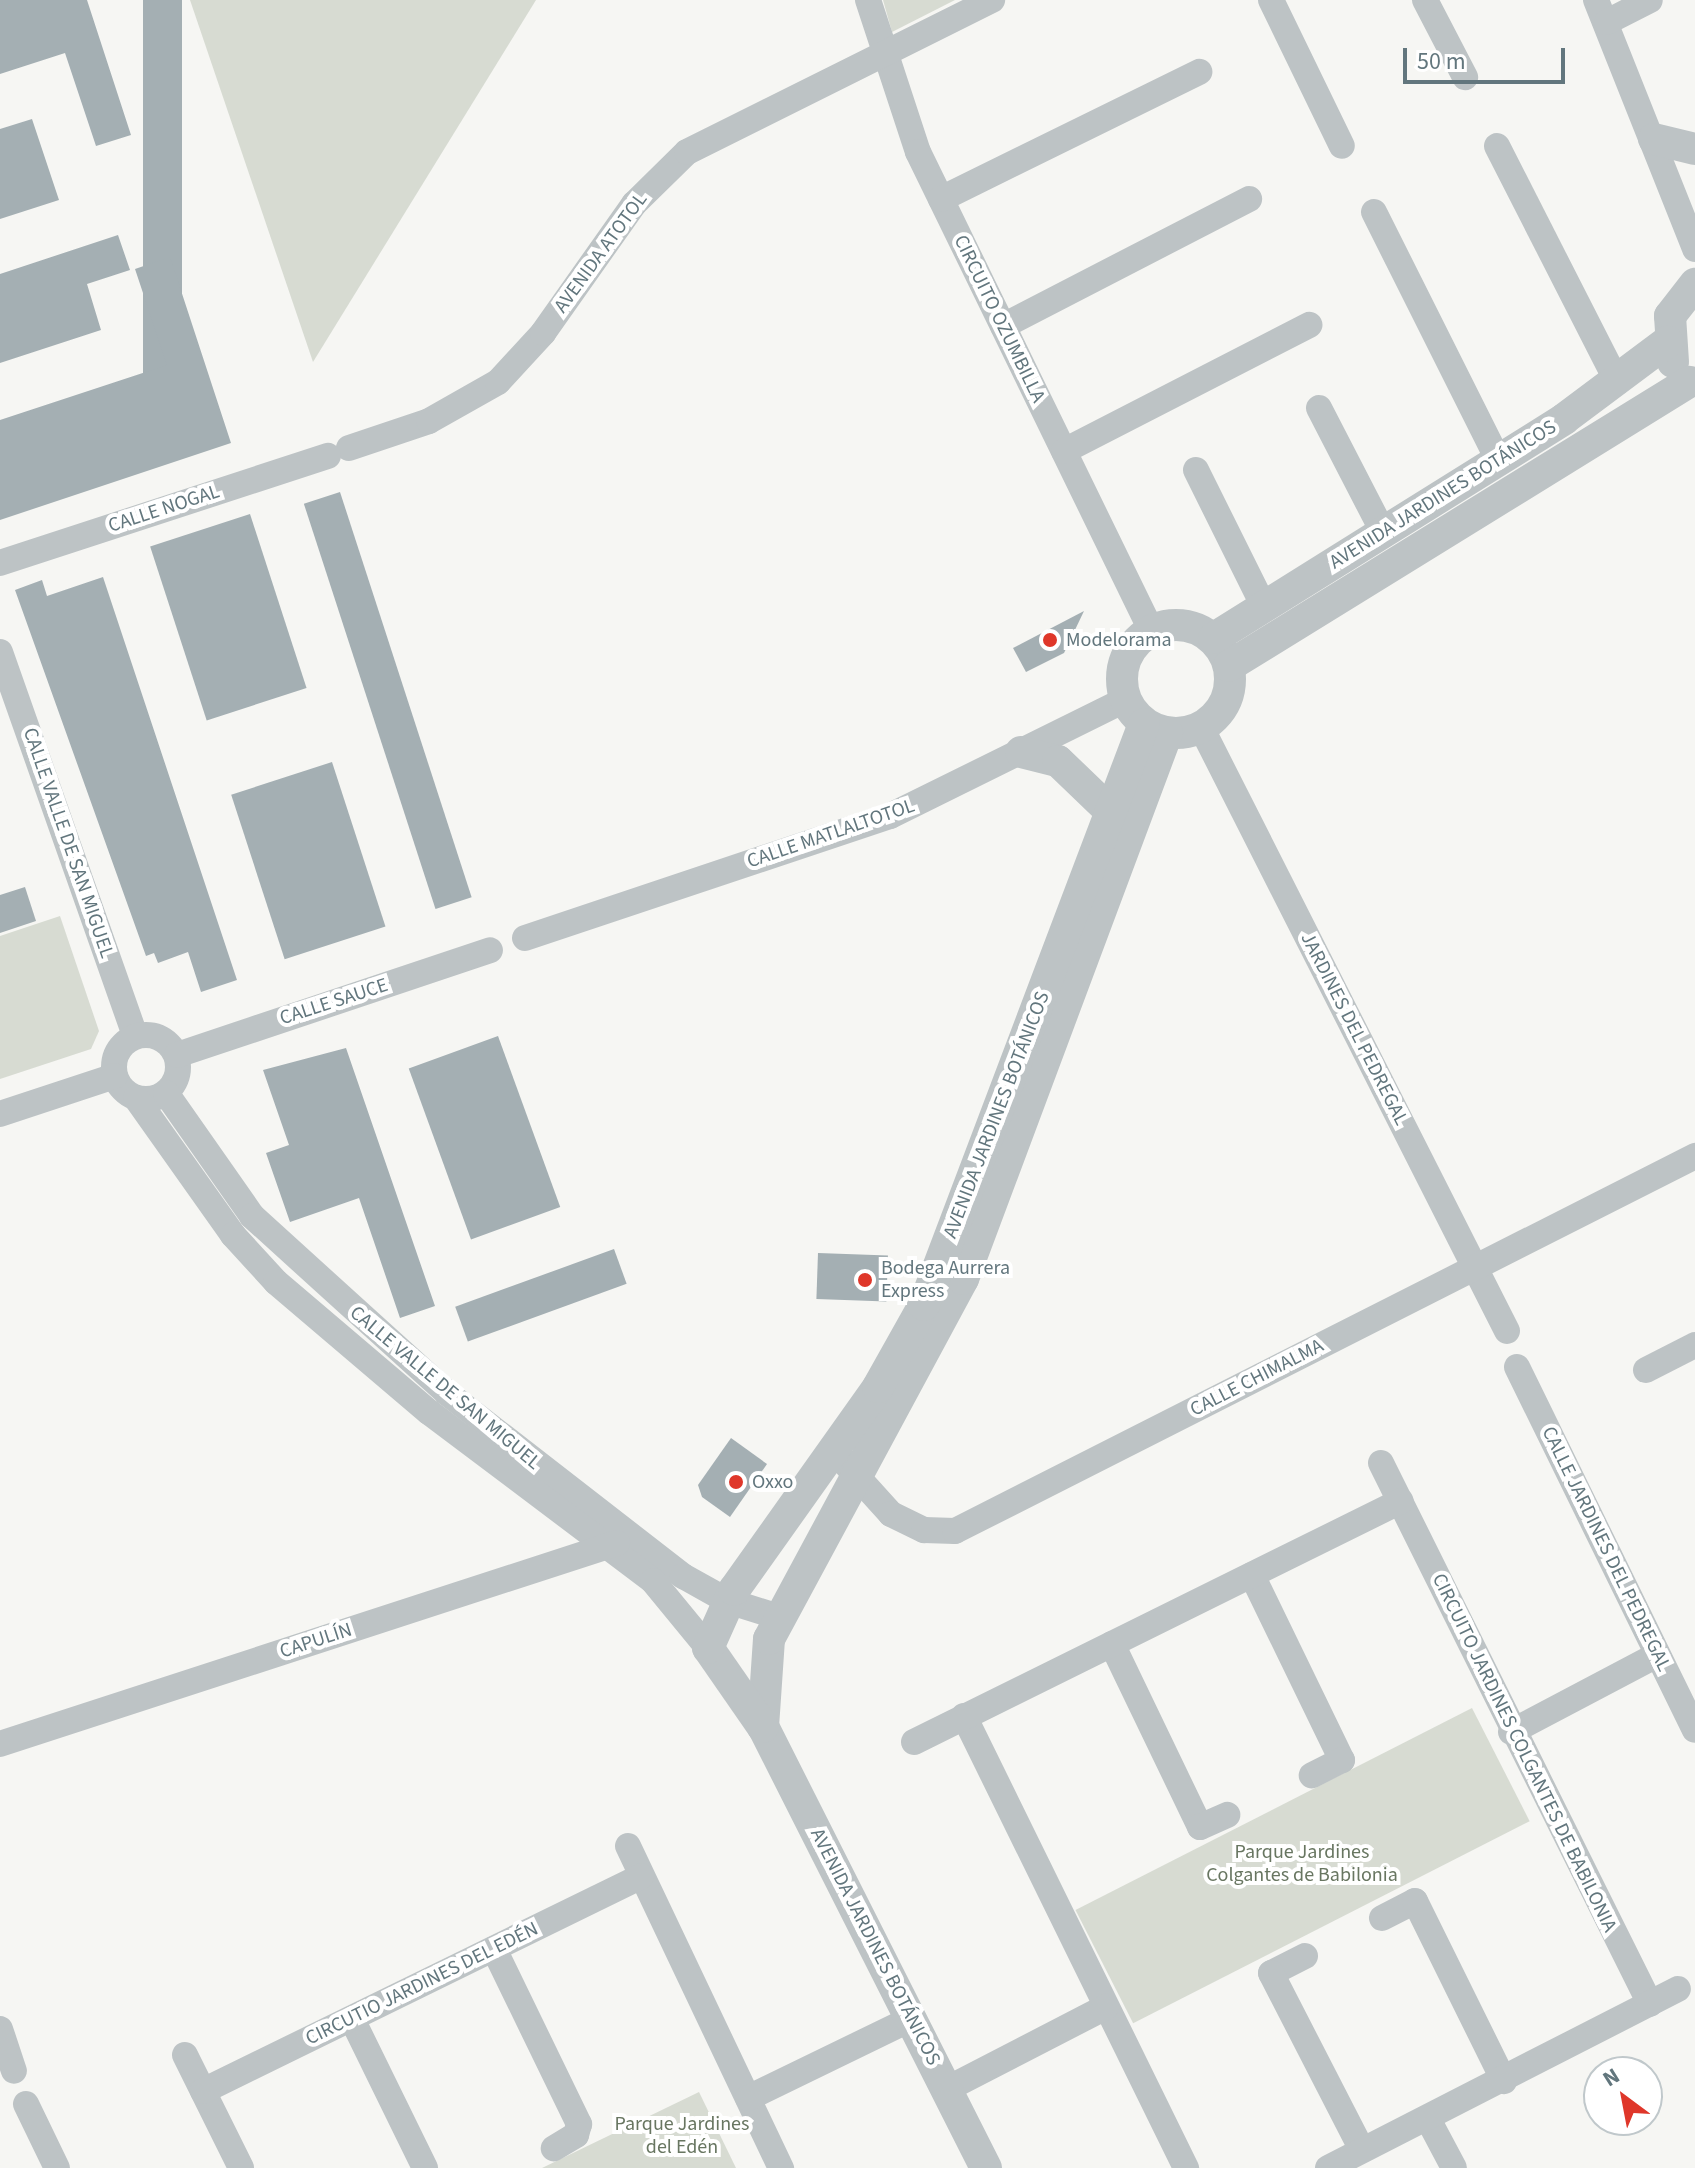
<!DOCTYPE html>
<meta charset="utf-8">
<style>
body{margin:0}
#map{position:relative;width:1695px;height:2168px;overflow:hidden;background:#f6f6f3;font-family:"Source Sans 3",sans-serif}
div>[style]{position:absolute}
.green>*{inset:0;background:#d7dbd2;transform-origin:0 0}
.building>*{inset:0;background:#a4afb3;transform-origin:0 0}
.minor>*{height:26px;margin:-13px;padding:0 13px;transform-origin:13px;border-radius:13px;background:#bdc3c5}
.minor>.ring{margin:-13px;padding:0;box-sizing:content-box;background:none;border:26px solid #bdc3c5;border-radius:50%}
.tertiary>*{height:32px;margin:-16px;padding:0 16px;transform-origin:16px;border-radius:16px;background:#bdc3c5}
.tertiary>.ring{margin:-16px;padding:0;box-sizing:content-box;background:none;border:32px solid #bdc3c5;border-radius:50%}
.dots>*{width:22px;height:22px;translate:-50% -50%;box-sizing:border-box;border:4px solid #fff;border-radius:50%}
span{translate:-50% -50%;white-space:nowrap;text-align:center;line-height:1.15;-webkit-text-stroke:8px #fff;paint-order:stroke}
.street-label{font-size:20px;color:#62767d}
.poi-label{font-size:20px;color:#62767d}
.left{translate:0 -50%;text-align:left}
.park-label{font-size:20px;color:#687661}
.north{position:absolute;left:1583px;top:2056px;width:80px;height:80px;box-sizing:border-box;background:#fff;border:2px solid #c0c8cb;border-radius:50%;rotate:328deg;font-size:22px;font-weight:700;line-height:32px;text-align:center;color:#62767d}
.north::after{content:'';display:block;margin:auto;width:28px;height:36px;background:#df372a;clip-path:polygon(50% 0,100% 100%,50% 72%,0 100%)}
.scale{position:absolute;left:1403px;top:48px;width:162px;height:36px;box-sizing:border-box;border:4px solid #62767d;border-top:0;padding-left:10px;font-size:24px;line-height:28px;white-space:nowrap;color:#62767d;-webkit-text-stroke:6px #fff;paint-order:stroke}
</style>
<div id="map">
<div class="green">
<div style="clip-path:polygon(190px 0,536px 0,313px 362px)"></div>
<div style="clip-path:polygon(883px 0,955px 0,892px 32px)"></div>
<div style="clip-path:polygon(60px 916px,99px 1031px,91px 1049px,0 1079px,0 936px)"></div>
<div style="left:1472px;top:1708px;width:127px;height:445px;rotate:63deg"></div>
<div style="clip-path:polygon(699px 2092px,736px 2168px,542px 2168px)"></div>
</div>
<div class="building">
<div style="clip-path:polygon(0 0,87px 0,131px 135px,96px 146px,65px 53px,0 74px)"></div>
<div style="left:143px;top:0;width:39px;height:446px"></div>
<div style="clip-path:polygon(32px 119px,59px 200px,0 219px,0 129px)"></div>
<div style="clip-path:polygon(118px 235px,130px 270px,87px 284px,101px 330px,0 363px,0 274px)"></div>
<div style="clip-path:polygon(170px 257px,231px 443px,0 520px,0 420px,167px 365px,135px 269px)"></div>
<div style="left:340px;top:492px;width:426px;height:38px;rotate:72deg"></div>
<div style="left:250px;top:514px;width:183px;height:105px;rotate:72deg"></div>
<div style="clip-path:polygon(103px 577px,237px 980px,201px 992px,188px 952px,158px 963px,154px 953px,146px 956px,15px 590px,42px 580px,47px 596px)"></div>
<div style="clip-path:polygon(1084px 611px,1064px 653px,1026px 672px,1013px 648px)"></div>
<div style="left:332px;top:762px;width:173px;height:106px;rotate:72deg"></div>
<div style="clip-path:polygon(25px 887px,36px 921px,0 933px,0 895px)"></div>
<div style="left:498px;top:1036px;width:182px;height:95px;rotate:70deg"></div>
<div style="clip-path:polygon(346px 1048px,435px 1306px,400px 1318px,359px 1198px,290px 1222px,266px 1153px,289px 1145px,263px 1070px)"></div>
<div style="left:614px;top:1249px;width:37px;height:169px;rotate:70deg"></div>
<div style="left:818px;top:1253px;width:70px;height:46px;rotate:2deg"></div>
<div style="clip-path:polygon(731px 1438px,767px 1464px,730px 1517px,702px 1497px,698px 1485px)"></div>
</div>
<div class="minor">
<div style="left:868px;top:0;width:160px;rotate:71.8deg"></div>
<div style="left:918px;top:152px;width:532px;rotate:64.01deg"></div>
<div style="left:1271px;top:0;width:162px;rotate:64.1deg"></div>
<div style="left:1425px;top:0;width:87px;rotate:62.5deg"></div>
<div style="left:1596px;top:0;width:268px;rotate:68.3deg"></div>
<div style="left:1607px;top:22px;width:48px;rotate:-27.1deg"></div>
<div style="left:1497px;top:146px;width:265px;rotate:63deg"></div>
<div style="left:941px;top:199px;width:288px;rotate:-26.2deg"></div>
<div style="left:1374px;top:212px;width:277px;rotate:63.4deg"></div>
<div style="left:1003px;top:326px;width:277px;rotate:-27.3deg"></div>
<div style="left:1319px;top:408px;width:140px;rotate:62.7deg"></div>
<div style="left:349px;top:448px;width:84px;rotate:-18.6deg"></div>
<div style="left:429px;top:421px;width:79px;rotate:-29.5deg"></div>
<div style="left:498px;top:382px;width:67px;rotate:-47.4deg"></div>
<div style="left:543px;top:333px;width:158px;rotate:-54.8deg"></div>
<div style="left:634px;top:204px;width:74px;rotate:-44.5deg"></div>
<div style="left:687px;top:152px;width:341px;rotate:-26.5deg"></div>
<div style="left:1064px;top:451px;width:276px;rotate:-27.2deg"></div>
<div style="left:1196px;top:470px;width:153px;rotate:63.6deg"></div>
<div style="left:0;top:563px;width:345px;rotate:-18.1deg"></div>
<div style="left:0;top:652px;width:406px;rotate:70.6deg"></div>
<div style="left:1201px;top:727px;width:677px;rotate:63.13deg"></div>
<div style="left:525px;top:938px;width:385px;rotate:-18.5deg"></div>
<div style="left:890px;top:816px;width:262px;rotate:-26.3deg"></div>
<div class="ring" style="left:114px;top:1035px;width:38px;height:38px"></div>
<div style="left:177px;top:1055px;width:330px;rotate:-18.5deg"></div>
<div style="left:166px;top:1093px;width:150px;rotate:55deg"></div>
<div style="left:252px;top:1216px;width:263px;rotate:42.2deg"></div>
<div style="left:447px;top:1393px;width:299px;rotate:37.8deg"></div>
<div style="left:683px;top:1576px;width:51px;rotate:29.1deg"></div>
<div style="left:728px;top:1601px;width:53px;rotate:17.4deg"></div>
<div style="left:136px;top:1098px;width:168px;rotate:54.7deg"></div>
<div style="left:233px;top:1235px;width:64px;rotate:47.5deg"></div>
<div style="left:276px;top:1282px;width:201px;rotate:40.4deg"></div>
<div style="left:429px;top:1412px;width:281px;rotate:37deg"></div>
<div style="left:653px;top:1581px;width:87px;rotate:50.6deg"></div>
<div style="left:0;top:1114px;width:121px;rotate:-18.3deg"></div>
<div style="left:1517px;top:1367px;width:404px;rotate:63.9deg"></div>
<div style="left:1646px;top:1370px;width:55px;rotate:-27deg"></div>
<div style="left:834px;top:1451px;width:85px;rotate:47.9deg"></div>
<div style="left:891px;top:1514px;width:37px;rotate:26deg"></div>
<div style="left:924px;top:1530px;width:31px;rotate:2deg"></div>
<div style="left:955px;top:1531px;width:830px;rotate:-26.87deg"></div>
<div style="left:1381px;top:1463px;width:604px;rotate:63.56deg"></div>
<div style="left:1252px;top:1575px;width:206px;rotate:64.1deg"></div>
<div style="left:1342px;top:1760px;width:34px;rotate:153deg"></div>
<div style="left:1112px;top:1644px;width:203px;rotate:64.3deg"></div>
<div style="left:1200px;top:1827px;width:30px;rotate:-24deg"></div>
<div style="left:964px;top:1716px;width:504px;rotate:63.84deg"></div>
<div style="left:1511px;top:1732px;width:165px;rotate:-27.8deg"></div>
<div style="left:914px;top:1742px;width:543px;rotate:-26.33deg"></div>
<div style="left:0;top:1744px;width:649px;rotate:-18.04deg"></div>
<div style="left:628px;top:1846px;width:357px;rotate:64.6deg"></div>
<div style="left:1382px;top:1918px;width:37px;rotate:-27deg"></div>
<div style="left:1415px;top:1901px;width:201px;rotate:63.7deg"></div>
<div style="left:494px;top:1949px;width:195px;rotate:64.1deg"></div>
<div style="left:579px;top:2124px;width:11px;rotate:105deg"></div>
<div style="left:576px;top:2135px;width:26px;rotate:149deg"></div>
<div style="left:1305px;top:1956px;width:38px;rotate:153deg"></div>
<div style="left:1271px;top:1973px;width:199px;rotate:62.8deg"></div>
<div style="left:352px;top:2019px;width:166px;rotate:63.9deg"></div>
<div style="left:0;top:2029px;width:44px;rotate:71.6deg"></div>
<div style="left:185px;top:2055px;width:126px;rotate:63.6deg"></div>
<div style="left:947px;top:2089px;width:179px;rotate:-27.3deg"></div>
<div style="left:203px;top:2091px;width:488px;rotate:-26.1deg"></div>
<div style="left:748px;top:2098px;width:181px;rotate:-25.9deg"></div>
<div style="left:26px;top:2104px;width:71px;rotate:64.2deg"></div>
<div style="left:1428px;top:2119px;width:55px;rotate:62deg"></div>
<div style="left:1328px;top:2168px;width:393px;rotate:-27.1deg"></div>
</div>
<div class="tertiary">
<div style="left:1654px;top:139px;width:42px;rotate:13.7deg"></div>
<div style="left:1673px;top:362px;width:46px;rotate:-93.7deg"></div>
<div style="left:1670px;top:316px;width:41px;rotate:-52deg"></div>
<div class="ring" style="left:1122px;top:625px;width:76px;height:76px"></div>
<div style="left:1214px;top:638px;width:413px;rotate:-32deg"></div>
<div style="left:1564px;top:419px;width:129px;rotate:-36.8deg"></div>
<div style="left:1229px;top:666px;width:541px;rotate:-31.69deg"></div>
<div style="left:1021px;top:752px;width:38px;rotate:14deg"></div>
<div style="left:1058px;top:761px;width:74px;rotate:43.9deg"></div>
<div style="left:763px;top:1727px;width:88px;rotate:-86.1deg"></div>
<div style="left:769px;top:1639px;width:409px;rotate:-61.7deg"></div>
<div style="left:963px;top:1279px;width:583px;rotate:-69.51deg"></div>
<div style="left:986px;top:2168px;width:494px;rotate:-116.8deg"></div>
<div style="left:763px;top:1727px;width:96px;rotate:-124.8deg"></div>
<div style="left:708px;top:1648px;width:64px;rotate:-65.9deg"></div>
<div style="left:734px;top:1590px;width:249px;rotate:-54.6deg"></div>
<div style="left:878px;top:1387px;width:94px;rotate:-60.7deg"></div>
<div style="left:924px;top:1305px;width:621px;rotate:-69.26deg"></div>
</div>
<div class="dots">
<div style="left:1050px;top:640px;background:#df372a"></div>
<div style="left:865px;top:1280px;background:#df372a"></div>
<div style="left:736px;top:1482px;background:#df372a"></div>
</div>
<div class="street-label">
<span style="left:601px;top:253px;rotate:-54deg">AVENIDA ATOTOL</span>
<span style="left:999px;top:319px;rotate:64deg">CIRCUITO OZUMBILLA</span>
<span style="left:1443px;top:495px;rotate:-32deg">AVENIDA JARDINES BOTÁNICOS</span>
<span style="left:164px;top:509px;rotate:-18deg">CALLE NOGAL</span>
<span style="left:831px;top:834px;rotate:-19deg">CALLE MATLALTOTOL</span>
<span style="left:68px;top:843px;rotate:71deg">CALLE VALLE DE SAN MIGUEL</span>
<span style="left:334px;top:1002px;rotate:-18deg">CALLE SAUCE</span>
<span style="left:1354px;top:1029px;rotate:63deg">JARDINES DEL PEDREGAL</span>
<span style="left:997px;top:1115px;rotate:-69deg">AVENIDA JARDINES BOTÁNICOS</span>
<span style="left:1257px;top:1378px;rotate:-27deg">CALLE CHIMALMA</span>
<span style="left:445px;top:1388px;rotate:40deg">CALLE VALLE DE SAN MIGUEL</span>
<span style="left:1606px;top:1549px;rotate:64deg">CALLE JARDINES DEL PEDREGAL</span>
<span style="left:316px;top:1641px;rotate:-18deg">CAPULÍN</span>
<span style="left:1524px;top:1753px;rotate:64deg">CIRCUITO JARDINES COLGANTES DE BABILONIA</span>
<span style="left:875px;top:1947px;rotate:63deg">AVENIDA JARDINES BOTÁNICOS</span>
<span style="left:422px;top:1984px;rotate:-26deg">CIRCUTIO JARDINES DEL EDÉN</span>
</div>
<div class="poi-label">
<span class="left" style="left:1066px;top:640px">Modelorama</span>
<span class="left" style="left:881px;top:1280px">Bodega Aurrera<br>Express</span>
<span class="left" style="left:752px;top:1482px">Oxxo</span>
</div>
<div class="park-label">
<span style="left:1302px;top:1864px">Parque Jardines<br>Colgantes de Babilonia</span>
<span style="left:682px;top:2136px">Parque Jardines<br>del Edén</span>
</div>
<div class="north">N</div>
<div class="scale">50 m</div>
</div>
